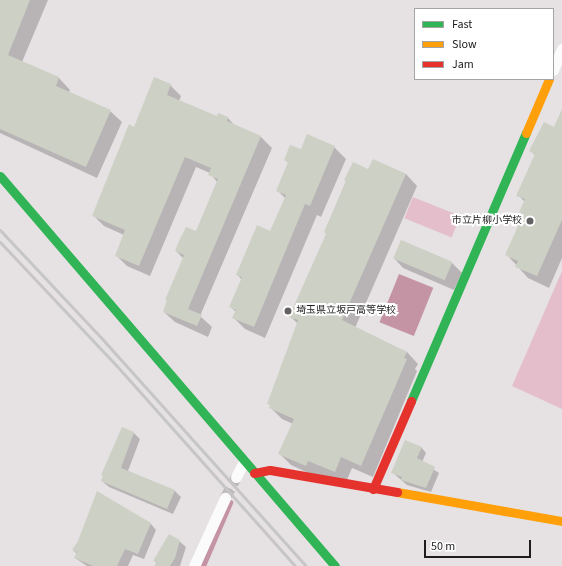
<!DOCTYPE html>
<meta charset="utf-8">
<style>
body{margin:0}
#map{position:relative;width:562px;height:566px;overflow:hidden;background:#e6e2e4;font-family:"Source Sans 3","Noto Sans JP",sans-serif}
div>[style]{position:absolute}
.green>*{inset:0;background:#e4bfcb;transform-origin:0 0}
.water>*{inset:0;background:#c594a4;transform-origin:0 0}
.shadow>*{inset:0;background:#0003}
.stream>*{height:4.5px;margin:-2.25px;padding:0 2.25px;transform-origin:2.25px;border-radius:2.25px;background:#c594a4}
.building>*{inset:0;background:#cdd0c4;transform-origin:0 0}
.street-tunnel>*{height:11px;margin-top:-5.5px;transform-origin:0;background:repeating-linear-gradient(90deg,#bebabc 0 11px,transparent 0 16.5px)}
.street>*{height:11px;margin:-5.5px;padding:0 5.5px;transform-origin:5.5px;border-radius:5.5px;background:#fbfbfb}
.fast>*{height:9px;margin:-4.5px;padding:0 4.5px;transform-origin:4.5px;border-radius:4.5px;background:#30b455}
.slow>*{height:9px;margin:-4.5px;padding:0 4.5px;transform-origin:4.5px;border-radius:4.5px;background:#ff9f0a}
.jam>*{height:9px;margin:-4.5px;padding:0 4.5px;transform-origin:4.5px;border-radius:4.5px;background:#e5322d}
.rail>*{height:3px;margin:-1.5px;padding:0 1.5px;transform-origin:1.5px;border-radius:1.5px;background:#c7c6c6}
.dots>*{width:11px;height:11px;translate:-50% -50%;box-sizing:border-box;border:2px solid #fff;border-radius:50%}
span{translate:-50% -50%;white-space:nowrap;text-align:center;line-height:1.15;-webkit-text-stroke:4px #fff;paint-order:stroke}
.poi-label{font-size:10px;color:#1e1c1c}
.right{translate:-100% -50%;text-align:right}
.left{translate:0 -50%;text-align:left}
.legend{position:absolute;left:414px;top:8px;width:140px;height:72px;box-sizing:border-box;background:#fff;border:1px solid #a5a4a4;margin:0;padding:5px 7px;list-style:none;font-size:12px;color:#1e1c1c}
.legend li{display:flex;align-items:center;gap:8px;height:20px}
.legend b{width:20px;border:1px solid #a5a4a4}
.scale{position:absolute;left:424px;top:540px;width:107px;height:18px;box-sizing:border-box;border:2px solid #1e1c1c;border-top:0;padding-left:5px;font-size:12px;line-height:14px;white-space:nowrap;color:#1e1c1c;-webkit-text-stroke:3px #fff;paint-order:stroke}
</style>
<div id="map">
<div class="green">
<div style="left:413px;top:197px;width:51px;height:23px;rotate:22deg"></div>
<div style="clip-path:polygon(562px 271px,562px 409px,512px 386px)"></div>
</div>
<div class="water">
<div style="left:399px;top:274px;width:37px;height:52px;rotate:22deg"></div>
</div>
<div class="shadow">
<div style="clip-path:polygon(0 0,48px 0,22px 62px,59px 78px,70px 90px,69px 92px,110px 111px,122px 122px,97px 178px,0 133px)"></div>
<div style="clip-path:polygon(170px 85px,181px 96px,179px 101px,217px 117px,228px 118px,235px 126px,261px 137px,272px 148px,200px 316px,212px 327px,208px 337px,175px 322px,164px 312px,168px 301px,166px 299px,184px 259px,176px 251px,196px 232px,217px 182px,210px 173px,196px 167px,150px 276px,127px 266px,116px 255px,124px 235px,104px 226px,93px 215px,135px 128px)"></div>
<div style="clip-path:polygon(562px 111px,562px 258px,549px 288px,528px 278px,507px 255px,519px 228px,515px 224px,525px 202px,518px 195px,535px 155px,530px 150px,554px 128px)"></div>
<div style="clip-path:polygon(334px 147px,346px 159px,321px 217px,317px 215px,265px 338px,245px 329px,234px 318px,236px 312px,231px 307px,242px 280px,237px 274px,271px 232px,285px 198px,277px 190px,289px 163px,285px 160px,301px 151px)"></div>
<div style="clip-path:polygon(373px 160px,406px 174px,417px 186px,355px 328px,407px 352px,418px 364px,415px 369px,417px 371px,373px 477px,352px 468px,346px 482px,317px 477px,291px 465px,280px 454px,293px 424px,282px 419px,271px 408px,298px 324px,291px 317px,327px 234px,325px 232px,353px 164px,369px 170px)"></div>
<div style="clip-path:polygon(402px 241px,452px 263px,462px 273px,454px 290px,403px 268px,394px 258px)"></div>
<div style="clip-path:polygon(134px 433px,140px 439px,128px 471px,175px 491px,181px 497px,173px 514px,109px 487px,102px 481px)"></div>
<div style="clip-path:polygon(421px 447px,426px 453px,422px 462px,439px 473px,431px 492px,407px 485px,392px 472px)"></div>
<div style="clip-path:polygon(151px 524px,156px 530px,144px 559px,133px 555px,128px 566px,87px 566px,75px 558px,77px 554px,73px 550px)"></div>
<div style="clip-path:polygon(179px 541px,186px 547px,180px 566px,157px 566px,155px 560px)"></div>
</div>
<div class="stream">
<div style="left:203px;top:566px;width:69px;rotate:-66.8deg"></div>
</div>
<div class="building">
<div style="clip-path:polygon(0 0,30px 0,8px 55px,59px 77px,56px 86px,111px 110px,86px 167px,0 129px)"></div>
<div style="clip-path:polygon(154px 77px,171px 84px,167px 95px,217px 116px,218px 113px,228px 117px,227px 121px,261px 136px,188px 309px,202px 315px,197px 326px,163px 312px,167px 300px,165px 300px,184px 255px,175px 251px,179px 241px,186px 227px,196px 231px,218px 179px,208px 175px,211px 168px,185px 157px,139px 266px,115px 256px,125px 230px,92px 216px,129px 124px,134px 127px)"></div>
<div style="clip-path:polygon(562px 109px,562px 220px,537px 276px,515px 267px,518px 261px,505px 255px,518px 226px,514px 224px,525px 199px,516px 196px,535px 154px,529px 151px,544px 122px,554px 127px)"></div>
<div style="clip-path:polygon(307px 134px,335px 146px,310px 206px,305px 204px,254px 327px,232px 318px,236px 310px,229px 307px,242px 277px,236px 275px,257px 225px,270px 231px,286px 195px,276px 191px,288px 162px,284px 160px,290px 145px,301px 149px)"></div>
<div style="clip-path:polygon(373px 159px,406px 174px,342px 320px,407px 352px,404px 358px,407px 359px,361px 466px,341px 457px,335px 472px,308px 461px,306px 466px,278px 454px,294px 419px,269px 408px,270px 405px,267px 404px,298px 320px,289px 317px,326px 234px,324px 232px,346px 181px,344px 180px,353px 162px,368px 169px)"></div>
<div style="left:401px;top:240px;width:56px;height:20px;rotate:23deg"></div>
<div style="clip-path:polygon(122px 427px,134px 432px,121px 468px,175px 490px,167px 509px,101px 481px,103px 476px,101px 475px)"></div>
<div style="clip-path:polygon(405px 440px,422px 447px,417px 458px,435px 467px,426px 488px,401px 480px,402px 477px,391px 473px)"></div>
<div style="clip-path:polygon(97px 491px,151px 523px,138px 554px,125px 549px,117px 566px,93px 566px,74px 558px,77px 552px,72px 550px,78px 541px)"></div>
<div style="clip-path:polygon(169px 534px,180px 540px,175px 558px,170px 566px,154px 566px,157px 562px,153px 561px)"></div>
</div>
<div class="street-tunnel">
<div style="left:225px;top:498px;width:24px;rotate:-62deg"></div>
</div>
<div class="street">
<div style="left:553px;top:70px;width:23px;rotate:-67deg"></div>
<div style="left:236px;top:477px;width:18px;rotate:-63deg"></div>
<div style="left:194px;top:566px;width:75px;rotate:-65.5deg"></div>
</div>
<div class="fast">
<div style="left:0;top:176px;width:514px;rotate:49.34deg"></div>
<div style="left:411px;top:401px;width:292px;rotate:-66.8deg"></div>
</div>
<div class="slow">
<div style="left:526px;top:133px;width:59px;rotate:-66.9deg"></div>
<div style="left:397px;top:492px;width:168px;rotate:10deg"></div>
</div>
<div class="jam">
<div style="left:254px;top:473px;width:16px;rotate:-11deg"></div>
<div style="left:270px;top:470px;width:129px;rotate:9.8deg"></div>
<div style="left:373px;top:489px;width:96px;rotate:-66.6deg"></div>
</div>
<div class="rail">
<div style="left:0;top:230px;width:154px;rotate:46.8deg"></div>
<div style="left:105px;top:342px;width:301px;rotate:48.1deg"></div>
<div style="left:0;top:242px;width:169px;rotate:46.7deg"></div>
<div style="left:116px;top:365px;width:269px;rotate:48.3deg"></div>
</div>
<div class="dots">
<div style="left:530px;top:221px;background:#646162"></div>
<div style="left:288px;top:311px;background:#646162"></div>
</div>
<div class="poi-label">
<span class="right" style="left:522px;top:221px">市立片柳小学校</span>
<span class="left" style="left:296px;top:311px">埼玉県立坂戸高等学校</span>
</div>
<ul class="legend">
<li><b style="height:5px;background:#30b455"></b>Fast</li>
<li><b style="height:5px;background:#ff9f0a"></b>Slow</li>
<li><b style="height:5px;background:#e5322d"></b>Jam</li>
</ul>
<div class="scale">50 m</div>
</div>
